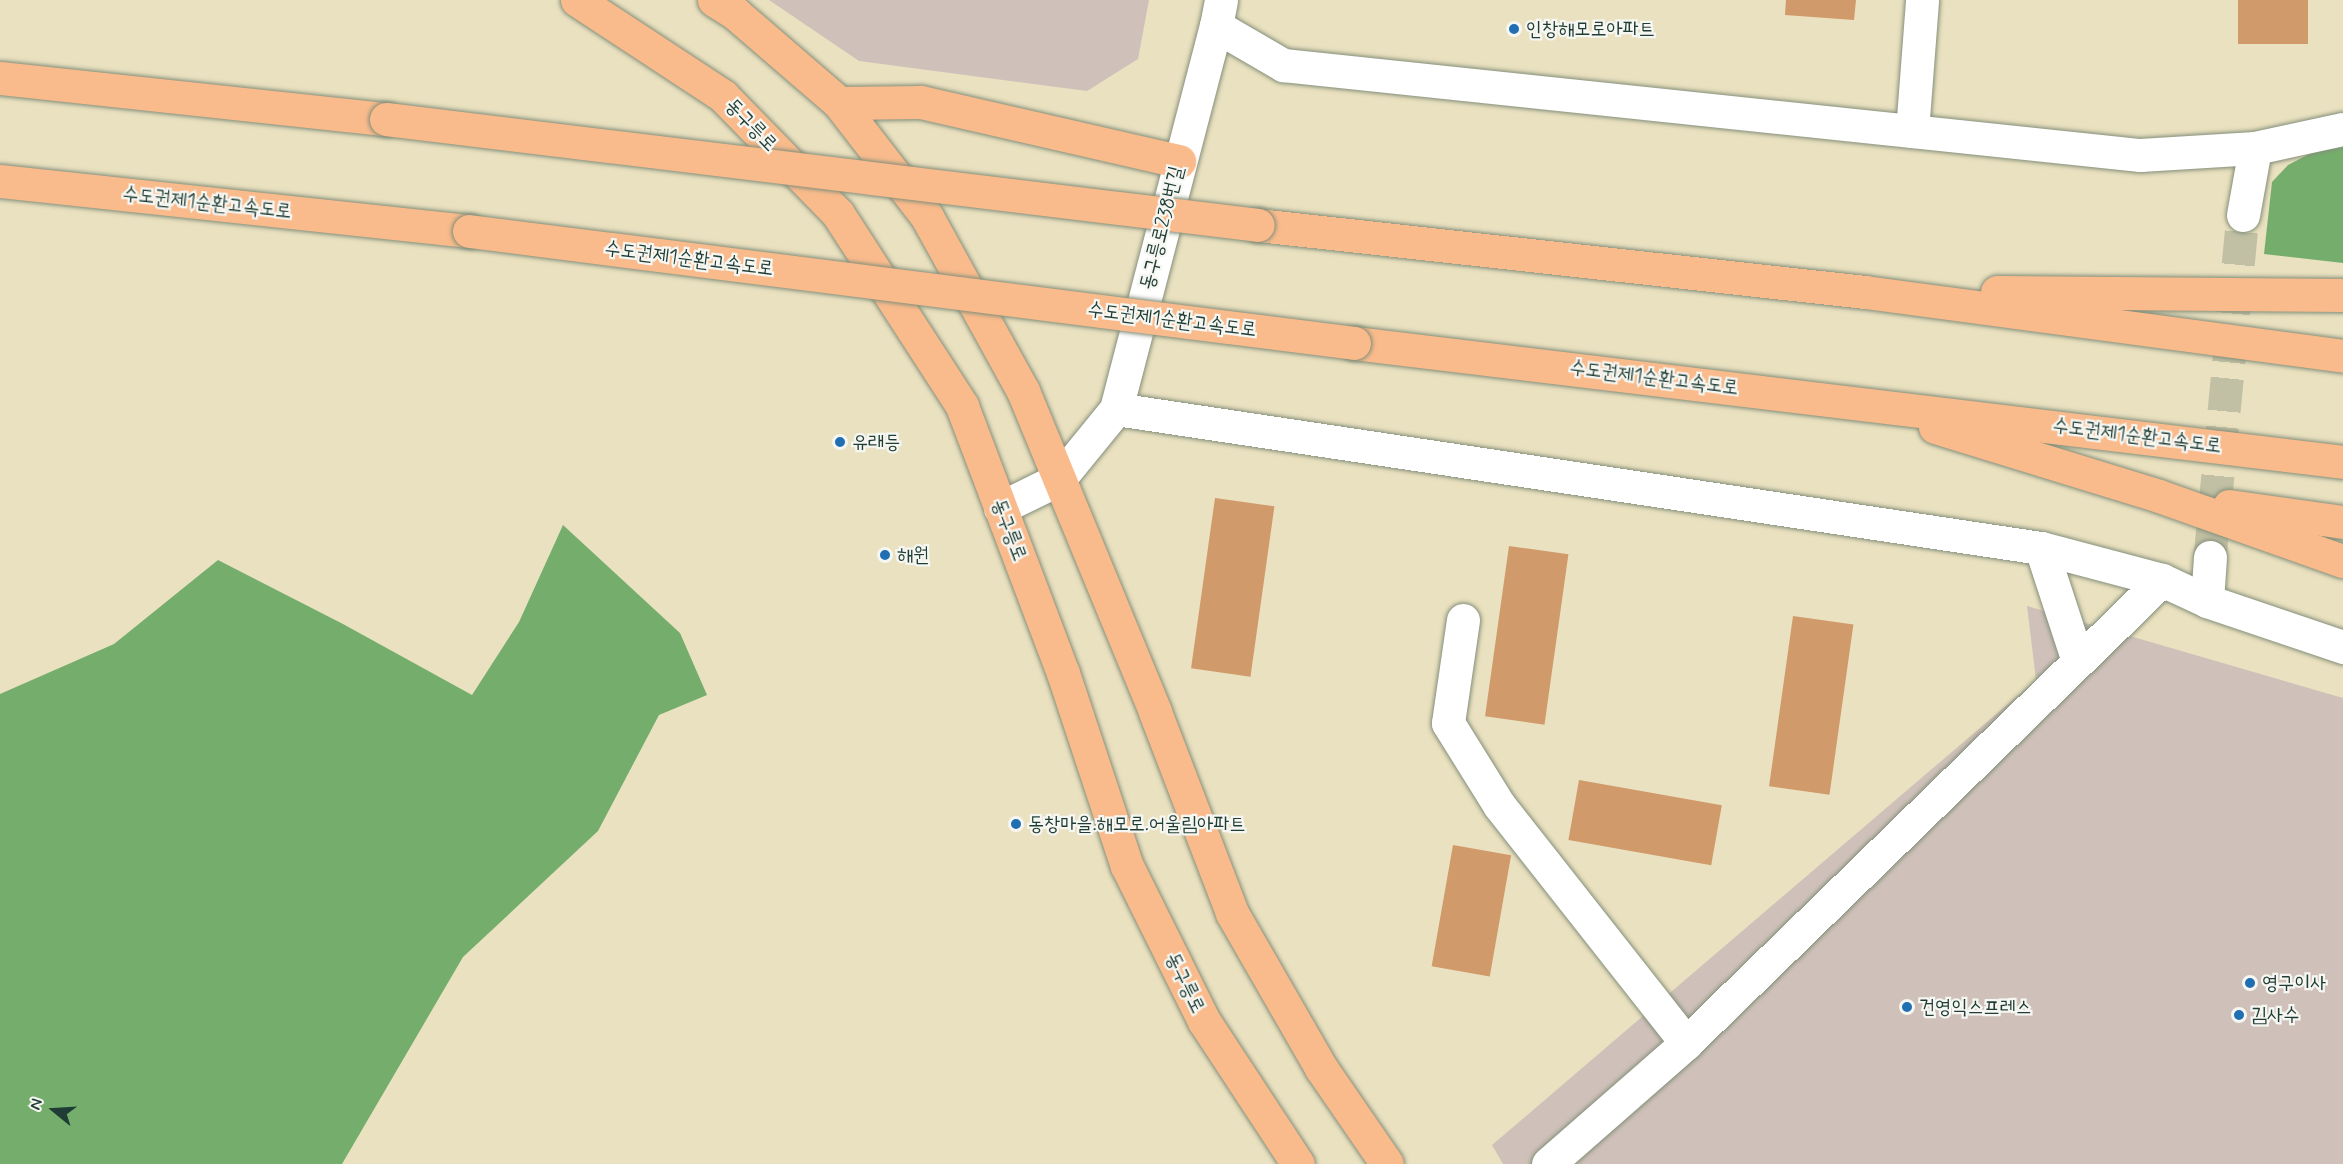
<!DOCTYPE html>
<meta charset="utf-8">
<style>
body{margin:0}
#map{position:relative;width:2343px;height:1164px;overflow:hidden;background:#eae1c0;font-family:Mynerve,"Poor Story",sans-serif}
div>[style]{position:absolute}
.industrial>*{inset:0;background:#cfc1ba}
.forest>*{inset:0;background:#75ae6c}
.building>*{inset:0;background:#d09a6b;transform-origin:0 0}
.minor-tunnel>*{height:33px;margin-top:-16.5px;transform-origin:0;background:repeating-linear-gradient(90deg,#c1c0a4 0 33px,transparent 0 49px)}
.roads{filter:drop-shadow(0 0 2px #848f7a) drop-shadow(0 0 2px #848f7a)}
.minor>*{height:33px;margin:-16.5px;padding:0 16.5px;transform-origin:16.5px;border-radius:16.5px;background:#fff}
.major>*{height:33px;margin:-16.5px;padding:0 16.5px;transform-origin:16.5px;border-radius:16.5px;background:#fabb8c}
.highway>*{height:33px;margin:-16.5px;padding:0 16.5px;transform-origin:16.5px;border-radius:16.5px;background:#fabb8c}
.bridges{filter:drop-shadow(0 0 2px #848f7a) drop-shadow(0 0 2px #848f7a)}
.highway-bridge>*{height:33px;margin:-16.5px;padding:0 16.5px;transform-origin:16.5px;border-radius:16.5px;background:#fabb8c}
.dots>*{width:16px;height:16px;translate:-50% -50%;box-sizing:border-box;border:3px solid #f6f6f2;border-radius:50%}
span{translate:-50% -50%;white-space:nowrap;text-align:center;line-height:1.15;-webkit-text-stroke:4.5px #f6f6f2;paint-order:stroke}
.poi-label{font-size:20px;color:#1f3d34}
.left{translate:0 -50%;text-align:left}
.street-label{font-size:20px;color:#1f3d34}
.north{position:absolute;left:24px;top:1080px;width:60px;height:60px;-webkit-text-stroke:4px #f6f6f2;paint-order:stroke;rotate:288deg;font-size:16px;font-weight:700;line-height:24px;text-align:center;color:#1f3d34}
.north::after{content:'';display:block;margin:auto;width:21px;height:27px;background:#1f3d34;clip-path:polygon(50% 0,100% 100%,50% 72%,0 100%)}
</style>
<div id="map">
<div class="industrial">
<div style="clip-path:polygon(769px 0,1149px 0,1138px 59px,1087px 91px,859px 61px)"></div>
<div style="clip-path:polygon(2027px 606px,2343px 698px,2343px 1164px,1503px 1164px,1492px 1145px,2036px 680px)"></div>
</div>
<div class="forest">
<div style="clip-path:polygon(2343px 147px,2343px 263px,2264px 254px,2272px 182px,2288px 165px,2313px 152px)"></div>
<div style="clip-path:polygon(563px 525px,680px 633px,707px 695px,659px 715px,598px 831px,463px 957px,342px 1164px,0 1164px,0 694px,114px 644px,218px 560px,343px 624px,472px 695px,519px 622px)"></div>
</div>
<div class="building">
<div style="clip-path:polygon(1786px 0,1856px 0,1854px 20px,1785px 15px)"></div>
<div style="left:2238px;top:0;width:70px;height:44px"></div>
<div style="left:1215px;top:498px;width:60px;height:172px;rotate:8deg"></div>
<div style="left:1509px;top:546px;width:60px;height:172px;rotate:8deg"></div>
<div style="left:1793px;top:616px;width:61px;height:172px;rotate:8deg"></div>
<div style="left:1579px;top:780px;width:145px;height:61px;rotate:10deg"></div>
<div style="left:1453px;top:845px;width:59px;height:123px;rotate:10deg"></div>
</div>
<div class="minor-tunnel">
<div style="left:2210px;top:557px;width:344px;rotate:-84.5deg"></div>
</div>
<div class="roads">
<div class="minor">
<div style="left:1216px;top:26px;width:78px;rotate:30.2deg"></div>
<div style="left:1283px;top:65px;width:862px;rotate:6deg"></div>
<div style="left:2140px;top:155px;width:115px;rotate:-3.5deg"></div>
<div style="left:1912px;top:131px;width:131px;rotate:-85.6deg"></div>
<div style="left:2243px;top:215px;width:68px;rotate:-79.8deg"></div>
<div style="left:2255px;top:148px;width:90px;rotate:-12.2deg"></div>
<div style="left:1116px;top:409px;width:935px;rotate:8.55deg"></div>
<div style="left:2041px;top:548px;width:125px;rotate:14.8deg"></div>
<div style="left:2162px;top:580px;width:50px;rotate:25deg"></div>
<div style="left:1000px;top:508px;width:66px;rotate:-26.2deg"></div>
<div style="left:1059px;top:479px;width:90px;rotate:-50.8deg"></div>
<div style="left:1116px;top:409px;width:396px;rotate:-75.4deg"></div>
<div style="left:1216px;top:26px;width:26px;rotate:-79deg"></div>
<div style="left:2041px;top:548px;width:119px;rotate:71.9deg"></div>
<div style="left:2210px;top:557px;width:44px;rotate:93.9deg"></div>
<div style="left:2207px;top:601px;width:144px;rotate:18.7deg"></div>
<div style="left:1463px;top:620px;width:104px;rotate:98.3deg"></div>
<div style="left:1448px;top:723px;width:97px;rotate:58.1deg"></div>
<div style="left:1499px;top:805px;width:303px;rotate:51.8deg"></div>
<div style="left:1548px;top:1164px;width:184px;rotate:-41.2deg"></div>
<div style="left:1686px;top:1043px;width:664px;rotate:-44.21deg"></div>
</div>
<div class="major">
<div style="left:577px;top:0;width:175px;rotate:33.3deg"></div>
<div style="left:723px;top:96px;width:165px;rotate:45.7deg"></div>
<div style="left:838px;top:214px;width:229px;rotate:57.1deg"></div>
<div style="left:962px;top:406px;width:285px;rotate:69.3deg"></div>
<div style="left:1063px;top:673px;width:203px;rotate:71.7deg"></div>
<div style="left:1127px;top:866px;width:173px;rotate:63.6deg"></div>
<div style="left:1204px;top:1021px;width:171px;rotate:56.7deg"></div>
<div style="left:714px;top:0;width:26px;rotate:32deg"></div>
<div style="left:736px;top:14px;width:136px;rotate:40.8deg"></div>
<div style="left:839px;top:103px;width:144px;rotate:52.3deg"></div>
<div style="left:927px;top:217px;width:199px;rotate:61.1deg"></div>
<div style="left:1023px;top:391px;width:347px;rotate:67.6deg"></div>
<div style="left:1155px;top:712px;width:215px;rotate:69deg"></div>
<div style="left:1232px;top:913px;width:179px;rotate:60.1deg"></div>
<div style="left:1321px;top:1068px;width:116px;rotate:55.5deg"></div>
<div style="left:839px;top:103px;width:82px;rotate:-0.7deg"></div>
<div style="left:921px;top:102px;width:265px;rotate:12.9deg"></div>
</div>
<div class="highway">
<div style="left:0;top:78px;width:388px;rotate:6.1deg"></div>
<div style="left:0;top:181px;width:472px;rotate:6.1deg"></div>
<div style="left:1258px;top:225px;width:611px;rotate:6.3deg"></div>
<div style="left:1865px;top:292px;width:482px;rotate:7.6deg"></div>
<div style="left:1997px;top:292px;width:346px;rotate:0.5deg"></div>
<div style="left:1354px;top:343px;width:996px;rotate:6.86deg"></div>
<div style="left:1935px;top:427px;width:234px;rotate:17.1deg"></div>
<div style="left:2159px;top:496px;width:195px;rotate:19.5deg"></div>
<div style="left:2229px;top:506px;width:115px;rotate:8deg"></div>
</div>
</div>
<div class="bridges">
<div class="highway-bridge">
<div style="left:386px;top:119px;width:878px;rotate:6.93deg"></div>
<div style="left:469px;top:231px;width:892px;rotate:7.21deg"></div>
</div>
</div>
<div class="dots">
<div style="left:1514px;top:29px;background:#1f6fb2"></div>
<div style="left:840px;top:442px;background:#1f6fb2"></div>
<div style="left:885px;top:555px;background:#1f6fb2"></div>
<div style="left:1016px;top:824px;background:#1f6fb2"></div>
<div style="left:2250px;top:983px;background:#1f6fb2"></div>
<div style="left:1907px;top:1007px;background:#1f6fb2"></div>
<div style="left:2239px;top:1015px;background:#1f6fb2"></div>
</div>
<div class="poi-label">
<span class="left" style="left:1526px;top:29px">인창해모로아파트</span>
<span class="left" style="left:852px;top:442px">유래등</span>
<span class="left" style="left:897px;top:555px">해원</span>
<span class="left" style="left:1028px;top:824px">동창마을.해모로.어울림아파트</span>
<span class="left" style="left:2262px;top:983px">영구이사</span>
<span class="left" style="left:1919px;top:1007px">건영익스프레스</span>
<span class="left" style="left:2251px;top:1015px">김사수</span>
</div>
<div class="street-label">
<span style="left:751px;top:125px;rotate:46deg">동구릉로</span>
<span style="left:207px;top:203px;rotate:6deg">수도권제1순환고속도로</span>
<span style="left:1162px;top:228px;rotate:-76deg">동구릉로238번길</span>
<span style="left:689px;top:259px;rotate:7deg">수도권제1순환고속도로</span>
<span style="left:1172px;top:320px;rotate:7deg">수도권제1순환고속도로</span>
<span style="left:1654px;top:378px;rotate:7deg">수도권제1순환고속도로</span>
<span style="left:2137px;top:436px;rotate:7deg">수도권제1순환고속도로</span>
<span style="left:1009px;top:530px;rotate:69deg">동구릉로</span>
<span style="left:1185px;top:983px;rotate:64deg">동구릉로</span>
</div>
<div class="north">N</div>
</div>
